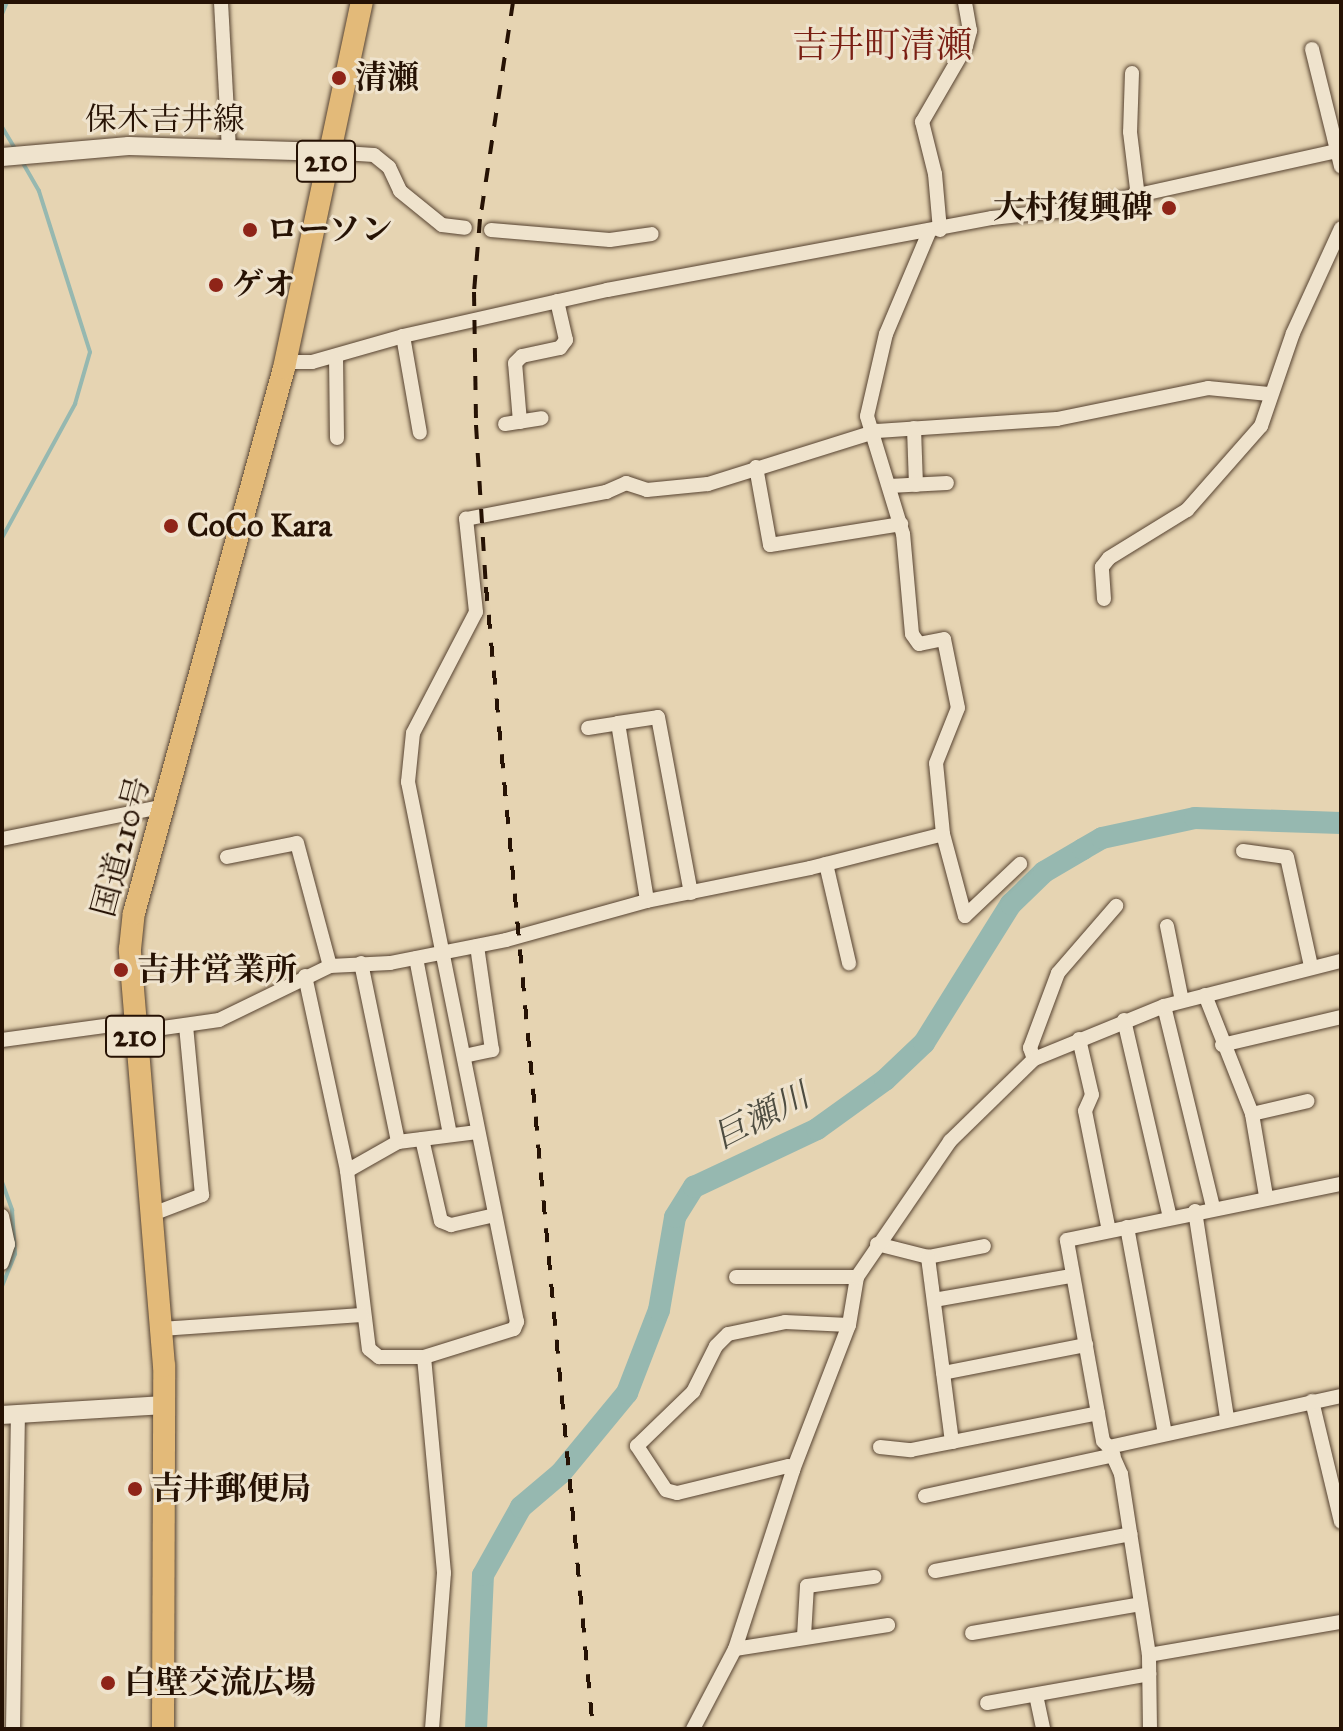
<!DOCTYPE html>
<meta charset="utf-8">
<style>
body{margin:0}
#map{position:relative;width:1343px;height:1731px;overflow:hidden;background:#e6d4b2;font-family:"IM FELL Great Primer","Noto Serif JP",serif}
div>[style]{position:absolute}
.stream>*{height:4px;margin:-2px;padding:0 2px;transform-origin:2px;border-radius:2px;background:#96b8b0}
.river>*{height:22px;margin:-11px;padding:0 11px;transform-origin:11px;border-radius:11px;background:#96b8b0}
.roads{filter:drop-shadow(0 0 2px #564230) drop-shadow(0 0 2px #564230)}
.minor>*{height:14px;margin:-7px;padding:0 7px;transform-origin:7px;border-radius:7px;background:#efe3cd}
.secondary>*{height:18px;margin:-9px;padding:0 9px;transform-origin:9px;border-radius:9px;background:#efe3cd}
.trunk>*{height:22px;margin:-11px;padding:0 11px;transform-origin:11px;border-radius:11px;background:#e3ba79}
.rail>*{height:4px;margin-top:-2px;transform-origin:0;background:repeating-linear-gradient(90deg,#261204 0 14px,transparent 0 28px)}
.dots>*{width:22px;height:22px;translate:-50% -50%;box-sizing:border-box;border:4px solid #efe3cd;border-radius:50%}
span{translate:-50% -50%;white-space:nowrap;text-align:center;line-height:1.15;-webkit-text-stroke:6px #efe3cd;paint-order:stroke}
.shield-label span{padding:2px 6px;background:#efe3cd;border:2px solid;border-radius:6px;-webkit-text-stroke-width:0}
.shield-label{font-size:30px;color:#261204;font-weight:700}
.poi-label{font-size:32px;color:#261204;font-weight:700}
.left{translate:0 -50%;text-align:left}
.right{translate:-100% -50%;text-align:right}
.street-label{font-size:32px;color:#261204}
.water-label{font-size:34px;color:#4d4c40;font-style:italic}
.quarter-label{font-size:36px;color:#7a1f14}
.frame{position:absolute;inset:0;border:4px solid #261204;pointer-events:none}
</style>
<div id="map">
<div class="stream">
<div style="left:2px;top:14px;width:13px;rotate:-67deg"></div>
<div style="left:2px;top:127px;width:26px;rotate:59deg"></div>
<div style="left:2px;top:538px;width:153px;rotate:-61.4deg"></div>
<div style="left:75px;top:404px;width:54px;rotate:-73.9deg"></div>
<div style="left:90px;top:352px;width:169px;rotate:-107.6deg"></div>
<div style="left:39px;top:191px;width:36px;rotate:-120deg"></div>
<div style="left:2px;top:1182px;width:30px;rotate:70deg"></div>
<div style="left:12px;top:1210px;width:44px;rotate:86.1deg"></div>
<div style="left:15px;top:1254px;width:35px;rotate:112deg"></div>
</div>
<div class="river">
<div style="left:476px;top:1729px;width:154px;rotate:-87.4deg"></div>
<div style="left:483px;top:1575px;width:78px;rotate:-60.8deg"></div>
<div style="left:521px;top:1507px;width:52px;rotate:-40.4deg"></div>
<div style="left:561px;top:1473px;width:104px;rotate:-50.5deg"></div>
<div style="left:627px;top:1393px;width:89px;rotate:-68.9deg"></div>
<div style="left:659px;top:1310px;width:94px;rotate:-80.2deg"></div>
<div style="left:675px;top:1217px;width:36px;rotate:-58deg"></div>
<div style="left:694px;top:1187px;width:136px;rotate:-25.2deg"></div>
<div style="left:817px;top:1129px;width:84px;rotate:-35.8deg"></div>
<div style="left:885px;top:1080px;width:54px;rotate:-43.5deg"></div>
<div style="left:924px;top:1043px;width:164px;rotate:-58deg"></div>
<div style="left:1011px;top:904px;width:46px;rotate:-44.1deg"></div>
<div style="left:1044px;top:872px;width:45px;rotate:-30.5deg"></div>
<div style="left:1083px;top:849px;width:22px;rotate:-30deg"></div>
<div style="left:1102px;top:838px;width:95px;rotate:-12.1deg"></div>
<div style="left:1195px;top:818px;width:146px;rotate:2deg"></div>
</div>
<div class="roads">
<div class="minor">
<div style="left:221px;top:2px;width:146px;rotate:86.9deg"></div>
<div style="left:1312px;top:49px;width:121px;rotate:76.1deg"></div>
<div style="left:1132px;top:73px;width:59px;rotate:91.9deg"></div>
<div style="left:1130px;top:132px;width:65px;rotate:83deg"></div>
<div style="left:328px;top:152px;width:46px;rotate:3.7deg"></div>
<div style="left:374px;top:155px;width:19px;rotate:39deg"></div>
<div style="left:389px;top:167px;width:26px;rotate:65deg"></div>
<div style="left:400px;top:191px;width:54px;rotate:39deg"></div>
<div style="left:442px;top:225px;width:23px;rotate:7deg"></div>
<div style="left:491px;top:230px;width:119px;rotate:4.8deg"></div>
<div style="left:610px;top:240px;width:42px;rotate:-8.1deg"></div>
<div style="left:940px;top:230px;width:56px;rotate:-95.1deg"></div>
<div style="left:935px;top:174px;width:54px;rotate:-104deg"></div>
<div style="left:922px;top:122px;width:88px;rotate:-59.9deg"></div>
<div style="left:966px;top:46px;width:16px;rotate:-75deg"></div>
<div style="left:970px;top:31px;width:29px;rotate:-100deg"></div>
<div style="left:403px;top:336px;width:98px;rotate:80.1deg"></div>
<div style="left:336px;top:356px;width:82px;rotate:89.3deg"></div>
<div style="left:285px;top:362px;width:27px"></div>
<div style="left:312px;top:362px;width:95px;rotate:-15.9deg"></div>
<div style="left:403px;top:336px;width:209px;rotate:-12.7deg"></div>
<div style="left:607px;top:290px;width:392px;rotate:-10.6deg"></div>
<div style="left:992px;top:218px;width:83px;rotate:-6.2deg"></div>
<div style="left:1075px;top:209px;width:272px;rotate:-12.5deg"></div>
<div style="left:520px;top:422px;width:59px;rotate:-94.8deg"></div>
<div style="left:515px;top:363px;width:10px;rotate:-45deg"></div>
<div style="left:522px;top:356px;width:39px;rotate:-12deg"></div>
<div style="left:560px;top:348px;width:10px;rotate:-53deg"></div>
<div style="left:566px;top:340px;width:40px;rotate:-103deg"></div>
<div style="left:505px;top:424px;width:37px;rotate:-9deg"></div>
<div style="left:914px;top:428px;width:57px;rotate:88deg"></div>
<div style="left:756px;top:467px;width:79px;rotate:79.8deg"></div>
<div style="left:770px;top:545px;width:133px;rotate:-9.1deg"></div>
<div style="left:889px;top:486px;width:58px;rotate:-3deg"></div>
<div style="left:1104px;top:599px;width:32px;rotate:-94deg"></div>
<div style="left:1102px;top:567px;width:11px;rotate:-52deg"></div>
<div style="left:1109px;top:558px;width:92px;rotate:-31.6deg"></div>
<div style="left:1187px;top:510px;width:112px;rotate:-48.6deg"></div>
<div style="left:1261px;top:426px;width:98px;rotate:-71deg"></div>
<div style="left:1293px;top:333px;width:115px;rotate:-65.4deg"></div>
<div style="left:618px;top:723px;width:40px;rotate:-8.5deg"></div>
<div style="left:658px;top:717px;width:179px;rotate:79.4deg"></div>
<div style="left:588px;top:728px;width:30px;rotate:-9deg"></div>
<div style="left:618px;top:723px;width:180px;rotate:80.7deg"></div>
<div style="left:943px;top:834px;width:85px;rotate:75deg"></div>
<div style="left:965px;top:916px;width:76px;rotate:-43.4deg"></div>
<div style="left:2px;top:839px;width:166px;rotate:-11.4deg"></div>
<div style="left:1243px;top:851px;width:44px;rotate:7.8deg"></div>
<div style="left:1287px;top:857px;width:112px;rotate:77.6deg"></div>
<div style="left:227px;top:857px;width:71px;rotate:-11.3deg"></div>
<div style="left:297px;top:843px;width:127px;rotate:75deg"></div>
<div style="left:826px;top:864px;width:102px;rotate:76.9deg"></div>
<div style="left:1167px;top:926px;width:76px;rotate:78.7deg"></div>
<div style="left:416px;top:958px;width:180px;rotate:79.1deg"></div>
<div style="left:361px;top:963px;width:183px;rotate:78.3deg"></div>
<div style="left:398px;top:1142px;width:80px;rotate:-7.2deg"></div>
<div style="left:305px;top:976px;width:199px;rotate:77.8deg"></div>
<div style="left:347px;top:1171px;width:179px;rotate:83deg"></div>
<div style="left:369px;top:1349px;width:13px;rotate:39deg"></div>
<div style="left:379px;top:1357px;width:45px"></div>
<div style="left:424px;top:1357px;width:94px;rotate:-17.3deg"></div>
<div style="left:514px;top:1329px;width:8px;rotate:-67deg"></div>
<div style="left:517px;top:1322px;width:551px;rotate:-101.41deg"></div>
<div style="left:408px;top:782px;width:49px;rotate:-84.2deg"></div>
<div style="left:413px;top:733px;width:136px;rotate:-62.5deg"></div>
<div style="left:476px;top:612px;width:94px;rotate:-96.1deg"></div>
<div style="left:466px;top:519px;width:143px;rotate:-10.9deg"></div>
<div style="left:606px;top:492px;width:22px;rotate:-24deg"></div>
<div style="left:626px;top:483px;width:22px;rotate:18deg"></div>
<div style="left:647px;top:490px;width:61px;rotate:-5.6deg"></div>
<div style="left:708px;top:484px;width:177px;rotate:-17.4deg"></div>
<div style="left:877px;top:431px;width:180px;rotate:-3.8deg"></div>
<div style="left:1057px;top:419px;width:154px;rotate:-11.6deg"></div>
<div style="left:1208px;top:388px;width:61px;rotate:5.6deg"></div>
<div style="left:1205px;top:995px;width:128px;rotate:68.4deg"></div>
<div style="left:1252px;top:1114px;width:83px;rotate:80.3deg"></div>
<div style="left:1164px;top:1006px;width:207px;rotate:76.3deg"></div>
<div style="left:1124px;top:1020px;width:202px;rotate:76.9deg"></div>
<div style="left:135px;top:1032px;width:85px;rotate:-8.1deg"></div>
<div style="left:219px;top:1020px;width:123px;rotate:-25.9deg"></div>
<div style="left:330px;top:966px;width:60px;rotate:-2.9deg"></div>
<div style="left:390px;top:963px;width:118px;rotate:-11.2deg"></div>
<div style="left:506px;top:940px;width:146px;rotate:-15.5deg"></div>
<div style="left:647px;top:901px;width:166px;rotate:-11.4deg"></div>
<div style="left:810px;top:868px;width:137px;rotate:-14.3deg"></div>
<div style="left:943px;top:834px;width:71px;rotate:-95.6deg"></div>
<div style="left:936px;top:763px;width:59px;rotate:-68.2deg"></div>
<div style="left:958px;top:708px;width:70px;rotate:-101.5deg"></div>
<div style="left:944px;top:639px;width:25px;rotate:169deg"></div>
<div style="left:919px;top:644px;width:12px;rotate:-125deg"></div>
<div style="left:912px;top:634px;width:100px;rotate:-95.1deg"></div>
<div style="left:903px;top:534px;width:123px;rotate:-107deg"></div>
<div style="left:867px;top:416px;width:84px;rotate:-77deg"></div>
<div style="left:886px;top:334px;width:111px;rotate:-67.1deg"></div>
<div style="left:1079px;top:1039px;width:57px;rotate:76.9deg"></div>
<div style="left:1092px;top:1095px;width:17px;rotate:114deg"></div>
<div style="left:1085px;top:1111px;width:122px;rotate:78.7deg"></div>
<div style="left:2px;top:1040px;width:133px;rotate:-7.8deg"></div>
<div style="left:1222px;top:1045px;width:122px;rotate:-13.2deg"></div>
<div style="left:464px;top:1056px;width:29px;rotate:-12deg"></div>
<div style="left:492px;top:1050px;width:105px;rotate:-98.2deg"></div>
<div style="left:1034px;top:1059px;width:12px;rotate:-110deg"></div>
<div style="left:1030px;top:1048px;width:80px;rotate:-69.5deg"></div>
<div style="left:1058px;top:973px;width:89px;rotate:-49.1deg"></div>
<div style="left:1252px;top:1114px;width:57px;rotate:-13.1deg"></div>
<div style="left:422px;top:1139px;width:84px;rotate:77deg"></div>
<div style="left:441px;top:1221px;width:11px;rotate:22deg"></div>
<div style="left:451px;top:1225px;width:45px;rotate:-12.8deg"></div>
<div style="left:347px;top:1171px;width:59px;rotate:-29.6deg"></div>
<div style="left:1195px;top:1211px;width:209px;rotate:81.2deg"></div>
<div style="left:150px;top:1215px;width:56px;rotate:-21deg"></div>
<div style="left:202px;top:1195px;width:170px;rotate:-95.4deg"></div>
<div style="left:2px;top:1216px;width:29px;rotate:78deg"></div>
<div style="left:8px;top:1244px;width:20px;rotate:108deg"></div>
<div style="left:1127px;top:1227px;width:210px;rotate:79.6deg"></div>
<div style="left:877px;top:1244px;width:53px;rotate:14.3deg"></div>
<div style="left:928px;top:1257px;width:57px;rotate:-11.1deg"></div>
<div style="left:736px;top:1277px;width:121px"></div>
<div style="left:934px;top:1300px;width:138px;rotate:-10deg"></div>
<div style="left:161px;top:1329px;width:201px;rotate:-4deg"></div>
<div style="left:424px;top:1357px;width:217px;rotate:84.7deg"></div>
<div style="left:444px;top:1573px;width:156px;rotate:94.4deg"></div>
<div style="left:943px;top:1373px;width:146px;rotate:-11.1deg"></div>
<div style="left:1312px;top:1401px;width:124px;rotate:76.5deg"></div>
<div style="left:952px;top:1442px;width:149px;rotate:-11.2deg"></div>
<div style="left:880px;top:1447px;width:31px;rotate:6deg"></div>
<div style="left:911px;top:1450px;width:42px;rotate:-11deg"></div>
<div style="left:952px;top:1442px;width:187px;rotate:-97.4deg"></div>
<div style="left:1109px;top:1447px;width:8px;rotate:-135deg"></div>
<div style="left:1103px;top:1441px;width:204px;rotate:-100.2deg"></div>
<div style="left:1067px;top:1240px;width:280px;rotate:-11.6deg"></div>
<div style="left:793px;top:1470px;width:6px;rotate:-141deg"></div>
<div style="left:788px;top:1466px;width:114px;rotate:166.3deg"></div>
<div style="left:677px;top:1493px;width:11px;rotate:-165deg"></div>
<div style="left:666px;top:1490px;width:53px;rotate:-123.4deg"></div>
<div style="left:637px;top:1446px;width:78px;rotate:-44deg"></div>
<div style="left:693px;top:1392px;width:51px;rotate:-63.4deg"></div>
<div style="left:716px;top:1346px;width:17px;rotate:-45deg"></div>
<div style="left:728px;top:1334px;width:58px;rotate:-11.9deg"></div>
<div style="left:785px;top:1322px;width:64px;rotate:2.7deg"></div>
<div style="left:925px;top:1496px;width:193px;rotate:-12.2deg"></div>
<div style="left:935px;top:1571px;width:199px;rotate:-10.7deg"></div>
<div style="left:972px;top:1633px;width:171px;rotate:-9.7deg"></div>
<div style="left:804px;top:1636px;width:50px;rotate:-86.6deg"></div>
<div style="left:807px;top:1586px;width:68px;rotate:-7.7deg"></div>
<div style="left:735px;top:1649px;width:155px;rotate:-8.9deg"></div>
<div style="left:1149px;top:1655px;width:195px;rotate:-9.8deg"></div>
<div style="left:1036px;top:1695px;width:35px;rotate:78deg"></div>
<div style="left:987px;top:1703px;width:165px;rotate:-10.1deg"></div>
<div style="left:13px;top:1729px;width:314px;rotate:-89.1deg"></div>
<div style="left:693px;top:1729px;width:90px;rotate:-62.3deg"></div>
<div style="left:735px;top:1649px;width:188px;rotate:-72deg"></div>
<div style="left:793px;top:1470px;width:155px;rotate:-68.9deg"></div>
<div style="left:849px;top:1325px;width:49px;rotate:-80.5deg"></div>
<div style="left:857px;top:1277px;width:165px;rotate:-55.6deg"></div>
<div style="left:950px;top:1141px;width:117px;rotate:-44.3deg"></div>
<div style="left:1034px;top:1059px;width:140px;rotate:-22.2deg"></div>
<div style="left:1164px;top:1006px;width:183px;rotate:-14.3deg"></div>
<div style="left:1150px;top:1729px;width:74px;rotate:-90.8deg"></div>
<div style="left:1149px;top:1655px;width:183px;rotate:-98.8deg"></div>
<div style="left:1121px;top:1474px;width:30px;rotate:-114deg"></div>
<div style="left:1109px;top:1447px;width:238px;rotate:-12.4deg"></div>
</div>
<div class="secondary">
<div style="left:2px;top:157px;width:127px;rotate:-5deg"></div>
<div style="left:129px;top:146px;width:199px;rotate:1.7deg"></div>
<div style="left:2px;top:1415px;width:162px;rotate:-3.5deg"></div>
</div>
<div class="trunk">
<div style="left:163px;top:1729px;width:363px;rotate:-89.8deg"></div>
<div style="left:164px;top:1366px;width:418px;rotate:-94.7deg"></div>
<div style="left:130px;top:949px;width:36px;rotate:-84deg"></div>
<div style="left:134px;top:913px;width:565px;rotate:-74.61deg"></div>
<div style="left:284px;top:368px;width:374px;rotate:-78deg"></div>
</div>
</div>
<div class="rail">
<div style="left:513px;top:2px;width:219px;rotate:98.6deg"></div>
<div style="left:480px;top:219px;width:73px;rotate:94.7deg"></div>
<div style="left:474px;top:292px;width:133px;rotate:89.1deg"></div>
<div style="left:476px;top:425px;width:162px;rotate:86.5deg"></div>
<div style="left:486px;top:587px;width:1147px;rotate:84.65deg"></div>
</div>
<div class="dots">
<div style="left:339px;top:78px;background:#8f2418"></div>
<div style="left:1169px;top:208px;background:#8f2418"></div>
<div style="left:250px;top:230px;background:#8f2418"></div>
<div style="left:216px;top:285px;background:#8f2418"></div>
<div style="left:171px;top:526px;background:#8f2418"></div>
<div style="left:121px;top:970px;background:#8f2418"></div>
<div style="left:135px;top:1489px;background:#8f2418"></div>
<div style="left:108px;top:1683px;background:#8f2418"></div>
</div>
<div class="shield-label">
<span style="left:326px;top:161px">210</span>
<span style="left:135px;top:1036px">210</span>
</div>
<div class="poi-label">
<span class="left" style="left:355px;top:78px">清瀬</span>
<span class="right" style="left:1153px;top:208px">大村復興碑</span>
<span class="left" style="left:266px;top:230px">ローソン</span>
<span class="left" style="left:232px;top:285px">ゲオ</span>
<span class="left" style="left:187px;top:526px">CoCo Kara</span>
<span class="left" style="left:137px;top:970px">吉井営業所</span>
<span class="left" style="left:151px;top:1489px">吉井郵便局</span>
<span class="left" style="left:124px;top:1683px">白壁交流広場</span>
</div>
<div class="street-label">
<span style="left:165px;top:120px">保木吉井線</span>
<span style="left:122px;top:847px;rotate:-75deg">国道210号</span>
</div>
<div class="water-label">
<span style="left:761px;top:1116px;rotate:-27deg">巨瀬川</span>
</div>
<div class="quarter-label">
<span style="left:882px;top:46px">吉井町清瀬</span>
</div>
<div class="frame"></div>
</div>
